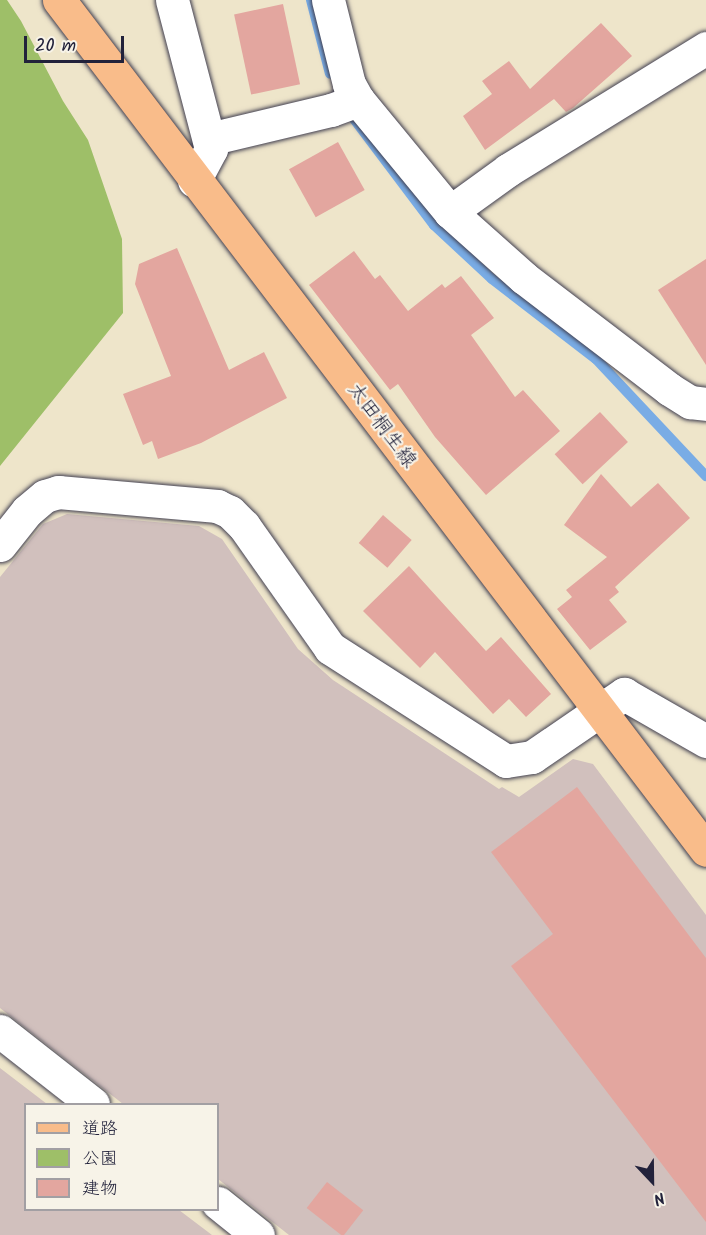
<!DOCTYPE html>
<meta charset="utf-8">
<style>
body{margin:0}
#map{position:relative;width:706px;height:1235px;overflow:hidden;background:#eee5ca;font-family:Kalam,"Klee One",sans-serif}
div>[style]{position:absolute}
.industrial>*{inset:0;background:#d1c0bd}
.green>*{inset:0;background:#9ebf68}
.stream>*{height:10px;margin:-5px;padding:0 5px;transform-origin:5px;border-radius:5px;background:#79ace5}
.building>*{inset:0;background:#e3a69f;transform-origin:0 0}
.roads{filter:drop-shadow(0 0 2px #413f50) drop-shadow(0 0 2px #413f50)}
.minor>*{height:33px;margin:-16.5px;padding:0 16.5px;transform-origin:16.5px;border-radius:16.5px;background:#fff}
.major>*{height:33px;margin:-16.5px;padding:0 16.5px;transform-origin:16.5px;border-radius:16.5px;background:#f9bc8a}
span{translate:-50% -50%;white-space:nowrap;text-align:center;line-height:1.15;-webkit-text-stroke:4.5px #f7f3e8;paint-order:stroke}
.street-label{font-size:20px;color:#22223b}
.legend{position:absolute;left:24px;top:1103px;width:195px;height:108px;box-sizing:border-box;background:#f7f3e8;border:2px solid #a29fa3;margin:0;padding:8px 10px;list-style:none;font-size:18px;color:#22223b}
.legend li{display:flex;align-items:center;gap:12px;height:30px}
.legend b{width:30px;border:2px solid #a29fa3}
.north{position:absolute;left:622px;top:1151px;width:60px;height:60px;-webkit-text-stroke:4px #f7f3e8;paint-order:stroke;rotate:158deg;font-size:16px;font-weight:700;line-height:24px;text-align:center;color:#22223b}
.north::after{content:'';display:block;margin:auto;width:21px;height:27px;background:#22223b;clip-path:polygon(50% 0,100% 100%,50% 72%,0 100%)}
.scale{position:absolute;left:24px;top:36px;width:100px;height:27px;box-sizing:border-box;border:3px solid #22223b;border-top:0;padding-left:8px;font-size:18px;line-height:21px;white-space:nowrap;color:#22223b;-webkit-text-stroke:4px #f7f3e8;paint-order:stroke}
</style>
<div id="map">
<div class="industrial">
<div style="clip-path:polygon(67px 514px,199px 526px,222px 539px,298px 649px,333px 680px,499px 789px,502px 787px,519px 797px,573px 759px,593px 764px,706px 915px,706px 1235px,289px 1235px,218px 1179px,218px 1104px,123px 1104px,0 1008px,0 577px,43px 524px)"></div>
<div style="clip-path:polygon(0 1068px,47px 1104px,26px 1104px,26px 1210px,179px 1210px,212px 1235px,0 1235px)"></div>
</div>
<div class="green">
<div style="clip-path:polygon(0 0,7px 0,21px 21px,63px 101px,88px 140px,122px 239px,123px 313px,0 466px)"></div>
</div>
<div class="stream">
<div style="left:311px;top:0;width:76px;rotate:75.6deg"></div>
<div style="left:345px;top:107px;width:148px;rotate:53deg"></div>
<div style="left:434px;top:225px;width:79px;rotate:43deg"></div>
<div style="left:492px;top:279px;width:131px;rotate:37.6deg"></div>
<div style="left:596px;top:359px;width:161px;rotate:46.8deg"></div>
</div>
<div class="building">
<div style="left:283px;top:4px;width:82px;height:50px;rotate:78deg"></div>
<div style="clip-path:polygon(601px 23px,632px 56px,573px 108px,566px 112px,554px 99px,485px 150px,463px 116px,492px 94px,482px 81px,509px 61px,530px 89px)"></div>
<div style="left:338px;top:142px;width:55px;height:56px;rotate:61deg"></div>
<div style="clip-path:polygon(177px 248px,229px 370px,264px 352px,287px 398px,201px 443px,158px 459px,152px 441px,143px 445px,123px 394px,171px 376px,135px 284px,139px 264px)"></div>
<div style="clip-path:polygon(354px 251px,375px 279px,380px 275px,408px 311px,442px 284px,445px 288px,461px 276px,494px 318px,471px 335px,515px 397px,523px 390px,560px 431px,486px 495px,435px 437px,398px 384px,390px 390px,309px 285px)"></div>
<div style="clip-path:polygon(706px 259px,706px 365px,658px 290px)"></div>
<div style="left:600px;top:412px;width:41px;height:62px;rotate:47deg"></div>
<div style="clip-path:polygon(601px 474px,631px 507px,658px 483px,690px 518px,615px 587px,619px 592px,609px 600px,627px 622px,590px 650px,557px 609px,572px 597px,566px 590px,607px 557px,564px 525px)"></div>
<div style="left:383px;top:515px;width:38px;height:37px;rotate:41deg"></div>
<div style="clip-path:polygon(409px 566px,486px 651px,501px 637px,551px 694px,526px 717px,509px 699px,493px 714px,435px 652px,420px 668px,363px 611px)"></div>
<div style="clip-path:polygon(577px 787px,706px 958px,706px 1222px,511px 966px,553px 934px,491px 852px)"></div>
<div style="left:327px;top:1182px;width:46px;height:33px;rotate:38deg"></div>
</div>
<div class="roads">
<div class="minor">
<div style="left:172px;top:0;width:154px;rotate:75.3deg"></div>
<div style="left:211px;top:149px;width:36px;rotate:118deg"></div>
<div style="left:328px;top:0;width:87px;rotate:76deg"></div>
<div style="left:349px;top:84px;width:18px;rotate:61deg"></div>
<div style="left:358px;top:100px;width:145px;rotate:50.6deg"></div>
<div style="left:450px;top:212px;width:99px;rotate:41.7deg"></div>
<div style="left:524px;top:278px;width:183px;rotate:37.4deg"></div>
<div style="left:669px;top:389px;width:25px;rotate:32deg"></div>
<div style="left:690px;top:402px;width:16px;rotate:7deg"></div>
<div style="left:209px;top:139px;width:125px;rotate:-13.4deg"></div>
<div style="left:331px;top:110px;width:29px;rotate:-20deg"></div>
<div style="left:450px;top:212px;width:72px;rotate:-35.9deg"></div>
<div style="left:508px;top:170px;width:233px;rotate:-31.6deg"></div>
<div style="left:0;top:545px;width:43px;rotate:-51.5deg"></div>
<div style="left:27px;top:511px;width:23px;rotate:-40deg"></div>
<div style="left:45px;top:496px;width:14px;rotate:-17deg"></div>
<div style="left:58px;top:492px;width:160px;rotate:5deg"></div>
<div style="left:217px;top:506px;width:14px;rotate:25deg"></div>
<div style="left:230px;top:512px;width:20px;rotate:45deg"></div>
<div style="left:244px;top:526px;width:149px;rotate:54.8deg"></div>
<div style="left:330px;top:648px;width:209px;rotate:32.7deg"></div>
<div style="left:506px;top:761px;width:26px;rotate:-9deg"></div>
<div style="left:532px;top:757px;width:112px;rotate:-34.4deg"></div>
<div style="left:624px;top:694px;width:95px;rotate:29.8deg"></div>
<div style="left:0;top:1031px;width:118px;rotate:38.1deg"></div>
<div style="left:218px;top:1203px;width:51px;rotate:38.7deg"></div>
</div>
<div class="major">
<div style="left:59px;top:0;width:1068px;rotate:52.72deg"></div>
</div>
</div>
<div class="street-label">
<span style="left:381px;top:426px;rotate:53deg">太田桐生線</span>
</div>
<ul class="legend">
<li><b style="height:8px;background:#f9bc8a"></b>道路</li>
<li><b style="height:16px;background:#9ebf68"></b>公園</li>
<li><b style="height:16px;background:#e3a69f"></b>建物</li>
</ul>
<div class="north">N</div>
<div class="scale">20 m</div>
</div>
